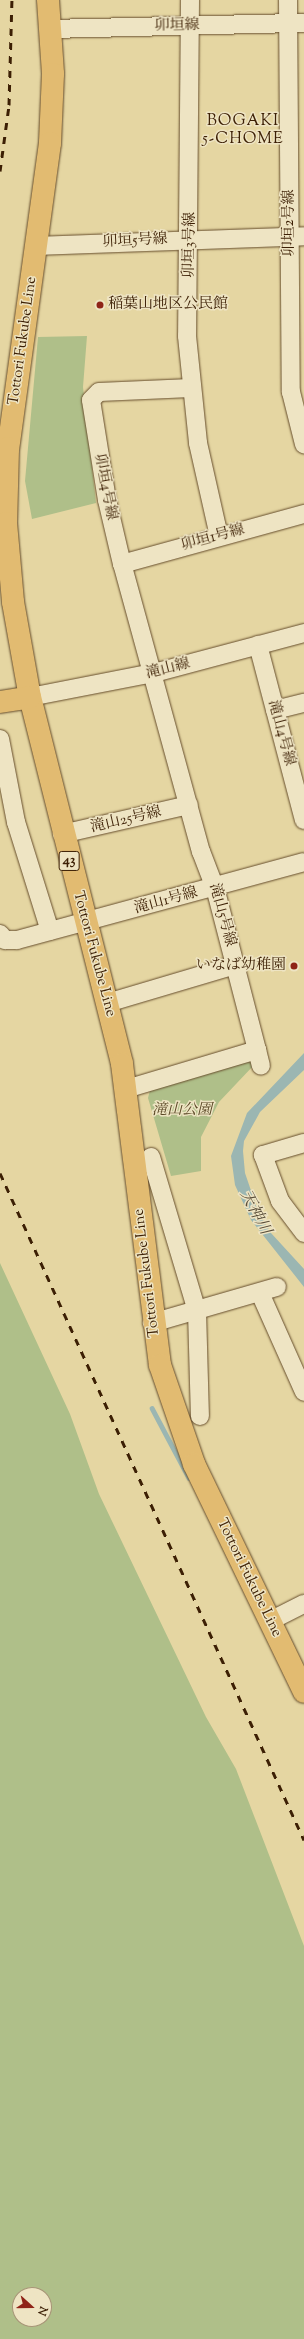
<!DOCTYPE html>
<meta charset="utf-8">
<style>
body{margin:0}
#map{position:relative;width:304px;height:2339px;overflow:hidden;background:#e5d6a2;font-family:"Sorts Mill Goudy","Noto Serif JP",serif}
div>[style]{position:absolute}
.green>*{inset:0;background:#afbf89}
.water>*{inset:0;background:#9bb6b2}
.stream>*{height:4.5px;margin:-2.25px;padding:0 2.25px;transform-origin:2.25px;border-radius:2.25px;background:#9bb6b2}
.roads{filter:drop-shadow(0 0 1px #664d2c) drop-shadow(0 0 1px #664d2c)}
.minor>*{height:18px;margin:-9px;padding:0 9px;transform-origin:9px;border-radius:9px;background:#eee4c3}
.major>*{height:22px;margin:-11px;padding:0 11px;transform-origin:11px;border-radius:11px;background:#e2bb71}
.rail>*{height:3px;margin-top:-1.5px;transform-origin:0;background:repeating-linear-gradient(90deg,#3c1f04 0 7px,transparent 0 14px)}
.dots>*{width:11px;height:11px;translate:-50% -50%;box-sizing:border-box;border:2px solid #eee4c3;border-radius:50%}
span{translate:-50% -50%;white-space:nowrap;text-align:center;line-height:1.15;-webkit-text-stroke:3px #eee4c3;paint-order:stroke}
.shield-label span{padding:1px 3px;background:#eee4c3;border:1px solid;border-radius:3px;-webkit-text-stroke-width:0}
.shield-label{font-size:14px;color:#3c1f04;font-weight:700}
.street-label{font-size:15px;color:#3c1f04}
.poi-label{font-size:15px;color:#3c1f04}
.left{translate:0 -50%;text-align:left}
.right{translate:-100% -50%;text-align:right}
.park-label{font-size:15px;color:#594725;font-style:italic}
.neighbourhood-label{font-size:16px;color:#3c1f04;letter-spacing:1px}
.water-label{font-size:16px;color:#584c38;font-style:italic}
.north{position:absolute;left:12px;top:2287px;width:40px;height:40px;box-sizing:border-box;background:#eee4c3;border:1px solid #a79577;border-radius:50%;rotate:111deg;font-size:11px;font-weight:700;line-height:16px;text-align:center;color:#3c1f04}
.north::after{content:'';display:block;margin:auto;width:14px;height:18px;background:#8f2418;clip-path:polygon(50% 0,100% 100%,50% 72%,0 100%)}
</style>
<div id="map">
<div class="green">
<div style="clip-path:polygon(87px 336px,83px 387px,96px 503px,32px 519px,25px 481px,38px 337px)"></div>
<div style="clip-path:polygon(253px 1057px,254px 1065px,219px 1102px,201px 1137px,201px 1171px,171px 1176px,148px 1098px,150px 1090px)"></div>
<div style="clip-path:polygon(evenodd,0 1263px,70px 1414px,99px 1494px,206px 1717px,236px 1769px,304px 1946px,304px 2339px,0 2339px,0 1263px,20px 2295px,44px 2295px,44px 2319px,20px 2319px,20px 2295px)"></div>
</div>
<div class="water">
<div style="clip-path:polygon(304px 1053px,304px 1070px,260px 1112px,244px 1141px,243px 1151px,245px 1173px,258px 1211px,271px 1233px,304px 1269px,304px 1287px,251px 1220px,235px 1185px,231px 1156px,247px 1113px)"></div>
</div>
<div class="stream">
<div style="left:152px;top:1408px;width:79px;rotate:62.1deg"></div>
</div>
<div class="roads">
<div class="minor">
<div style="left:190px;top:0;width:336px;rotate:90.5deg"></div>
<div style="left:187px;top:336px;width:108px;rotate:84.1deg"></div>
<div style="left:198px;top:443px;width:95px;rotate:77.3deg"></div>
<div style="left:288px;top:0;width:392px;rotate:89.6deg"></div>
<div style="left:291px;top:392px;width:54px;rotate:76deg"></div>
<div style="left:50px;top:29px;width:254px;rotate:-1.4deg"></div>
<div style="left:37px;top:246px;width:267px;rotate:-2.1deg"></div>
<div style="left:122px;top:564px;width:189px;rotate:-15.4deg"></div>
<div style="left:258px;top:645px;width:181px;rotate:75.3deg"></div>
<div style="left:30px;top:697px;width:126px;rotate:-11deg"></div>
<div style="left:154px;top:673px;width:155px;rotate:-14.9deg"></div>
<div style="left:275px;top:710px;width:30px;rotate:-14deg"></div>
<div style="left:0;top:739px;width:85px;rotate:79.1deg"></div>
<div style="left:16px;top:822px;width:114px;rotate:72.7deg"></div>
<div style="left:62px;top:834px;width:130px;rotate:-12.9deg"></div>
<div style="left:0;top:934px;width:8px;rotate:50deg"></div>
<div style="left:5px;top:940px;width:12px"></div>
<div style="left:17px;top:940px;width:297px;rotate:-15.2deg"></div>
<div style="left:107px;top:1003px;width:134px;rotate:-16.5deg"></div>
<div style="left:257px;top:1050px;width:16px;rotate:76deg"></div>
<div style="left:126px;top:1089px;width:137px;rotate:-16.6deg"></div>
<div style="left:257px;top:1050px;width:167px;rotate:-104.5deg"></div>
<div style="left:215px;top:888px;width:39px;rotate:-111deg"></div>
<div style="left:201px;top:852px;width:299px;rotate:-105.3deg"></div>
<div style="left:122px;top:564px;width:66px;rotate:-103.2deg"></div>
<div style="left:107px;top:500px;width:101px;rotate:-99.1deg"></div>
<div style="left:91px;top:400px;width:11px;rotate:-45deg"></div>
<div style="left:99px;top:392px;width:92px;rotate:-2.5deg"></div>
<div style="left:304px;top:1143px;width:43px;rotate:163.7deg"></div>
<div style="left:263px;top:1155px;width:49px;rotate:69.7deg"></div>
<div style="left:280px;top:1201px;width:40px;rotate:53deg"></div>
<div style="left:151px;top:1157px;width:161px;rotate:73.4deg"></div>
<div style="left:197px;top:1311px;width:105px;rotate:88.4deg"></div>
<div style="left:260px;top:1293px;width:108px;rotate:66deg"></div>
<div style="left:152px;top:1323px;width:130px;rotate:-16.1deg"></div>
<div style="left:270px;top:1621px;width:38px;rotate:-27deg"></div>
</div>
<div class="major">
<div style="left:48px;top:0;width:74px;rotate:86.1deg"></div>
<div style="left:53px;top:74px;width:69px;rotate:92.5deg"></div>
<div style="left:50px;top:143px;width:308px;rotate:97.8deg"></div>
<div style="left:8px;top:448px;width:75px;rotate:91.5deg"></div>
<div style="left:6px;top:523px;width:79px;rotate:84.9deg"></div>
<div style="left:13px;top:602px;width:97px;rotate:79.9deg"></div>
<div style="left:30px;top:697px;width:378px;rotate:75.9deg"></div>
<div style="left:122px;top:1064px;width:303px;rotate:82.8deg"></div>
<div style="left:160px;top:1365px;width:105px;rotate:71deg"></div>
<div style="left:194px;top:1464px;width:253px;rotate:64.2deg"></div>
<div style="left:0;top:702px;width:30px;rotate:-9deg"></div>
</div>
</div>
<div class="rail">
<div style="left:0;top:171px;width:67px;rotate:-82.2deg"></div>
<div style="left:9px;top:105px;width:105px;rotate:-88.4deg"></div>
<div style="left:0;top:1173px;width:733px;rotate:65.5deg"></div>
</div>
<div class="dots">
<div style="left:100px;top:305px;background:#8f2418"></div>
<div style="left:294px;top:966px;background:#8f2418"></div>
</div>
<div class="shield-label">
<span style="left:69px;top:861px">43</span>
</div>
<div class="street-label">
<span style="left:177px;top:26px;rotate:-1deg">卯垣線</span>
<span style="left:290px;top:223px;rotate:-90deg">卯垣2号線</span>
<span style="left:135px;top:241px;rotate:-3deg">卯垣5号線</span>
<span style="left:190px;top:245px;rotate:-89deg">卯垣3号線</span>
<span style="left:23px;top:341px;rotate:-82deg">Tottori Fukube Line</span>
<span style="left:105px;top:487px;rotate:79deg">卯垣4号線</span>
<span style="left:213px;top:538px;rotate:-15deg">卯垣1号線</span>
<span style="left:168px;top:669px;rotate:-14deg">滝山線</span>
<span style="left:281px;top:733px;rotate:75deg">滝山4号線</span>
<span style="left:126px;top:820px;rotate:-13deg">滝山25号線</span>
<span style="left:166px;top:901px;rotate:-15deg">滝山1号線</span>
<span style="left:222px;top:915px;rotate:75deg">滝山5号線</span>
<span style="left:94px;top:954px;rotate:75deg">Tottori Fukube Line</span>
<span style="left:147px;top:1273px;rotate:-97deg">Tottori Fukube Line</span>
<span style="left:249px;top:1578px;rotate:64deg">Tottori Fukube Line</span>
</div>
<div class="poi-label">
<span class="left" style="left:108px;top:305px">稲葉山地区公民館</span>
<span class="right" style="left:286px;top:966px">いなば幼稚園</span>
</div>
<div class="park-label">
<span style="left:182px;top:1111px">滝山公園</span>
</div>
<div class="neighbourhood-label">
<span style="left:243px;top:131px">BOGAKI<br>5-CHOME</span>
</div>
<div class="water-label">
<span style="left:254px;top:1213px;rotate:62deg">天神川</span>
</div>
<div class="north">N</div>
</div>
